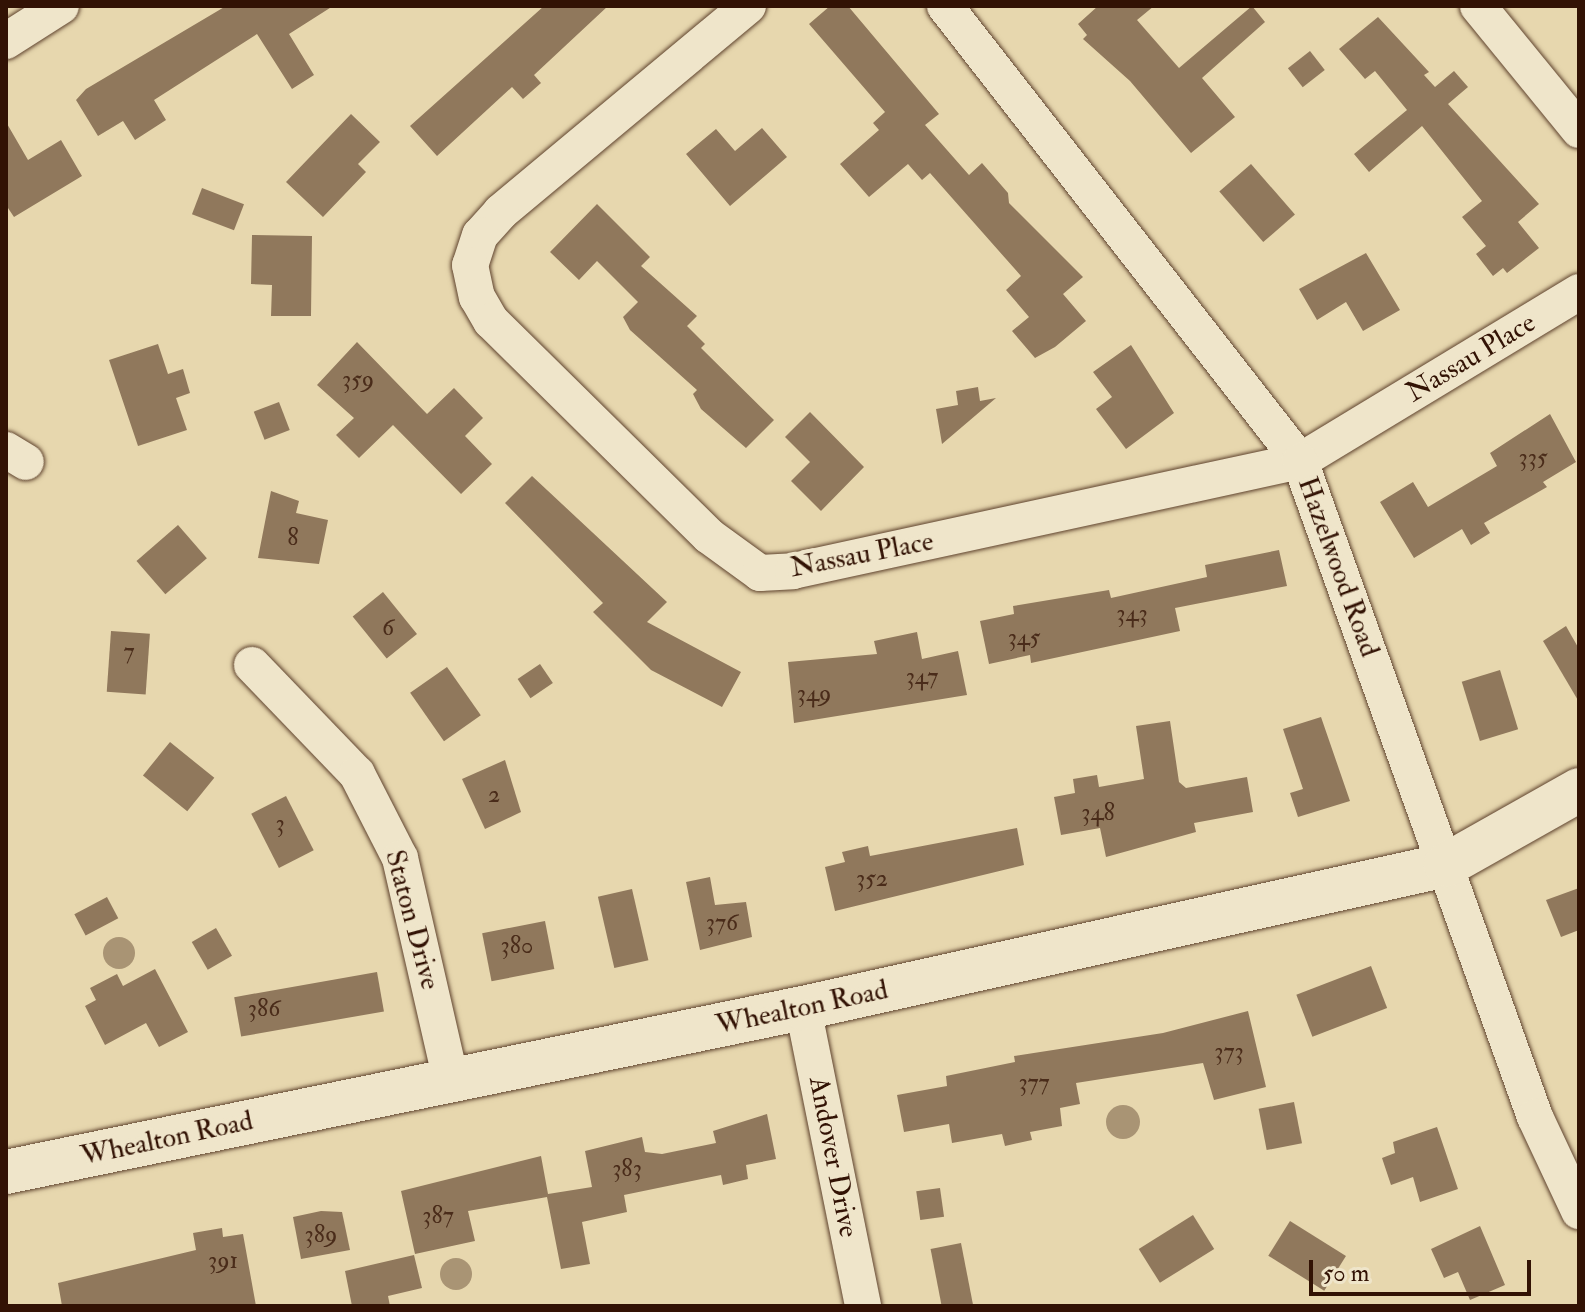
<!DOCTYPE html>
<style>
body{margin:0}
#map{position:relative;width:1585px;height:1312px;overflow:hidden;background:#e7d7ae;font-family:"IM FELL Double Pica",serif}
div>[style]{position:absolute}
.water>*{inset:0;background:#a99474}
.round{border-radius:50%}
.building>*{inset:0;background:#90785c;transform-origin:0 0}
.roads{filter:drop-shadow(0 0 2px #5f432e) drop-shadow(0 0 2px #5f432e)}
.street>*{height:36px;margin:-18px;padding:0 18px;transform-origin:18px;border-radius:18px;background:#efe5ca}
.secondary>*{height:44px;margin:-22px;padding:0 22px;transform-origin:22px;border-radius:22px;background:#efe5ca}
span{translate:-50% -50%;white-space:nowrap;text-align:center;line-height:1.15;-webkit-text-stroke:8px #efe5ca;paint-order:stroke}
.number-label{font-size:24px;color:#4a2c1a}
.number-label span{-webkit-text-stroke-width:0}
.street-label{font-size:28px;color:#321204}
.frame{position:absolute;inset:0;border:8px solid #321204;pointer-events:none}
.scale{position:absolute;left:1309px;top:1260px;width:222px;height:36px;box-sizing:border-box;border:4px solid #321204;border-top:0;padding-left:10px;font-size:24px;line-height:28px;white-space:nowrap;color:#321204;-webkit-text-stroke:6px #efe5ca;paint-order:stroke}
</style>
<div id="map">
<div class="water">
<div class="round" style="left:103px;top:937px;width:32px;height:32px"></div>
<div class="round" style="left:1106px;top:1105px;width:34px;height:34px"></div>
<div class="round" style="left:440px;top:1258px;width:32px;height:32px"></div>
</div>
<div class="building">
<div style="clip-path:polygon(226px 6px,333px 6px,289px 34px,314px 75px,292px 89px,257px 34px,154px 100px,166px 120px,135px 140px,123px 121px,98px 136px,76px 100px,86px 89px)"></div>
<div style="clip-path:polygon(544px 6px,608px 6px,534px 75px,541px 83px,523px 99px,512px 87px,437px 156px,410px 126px)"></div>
<div style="clip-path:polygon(830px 6px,848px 6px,939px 114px,925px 125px,969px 175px,982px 163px,1008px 193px,1009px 203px,1083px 277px,1063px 294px,1086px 321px,1055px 347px,1035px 358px,1012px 331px,1029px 317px,1006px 290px,1021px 276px,930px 173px,922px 180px,908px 164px,869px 197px,840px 164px,879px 130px,873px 123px,885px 112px,809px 24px)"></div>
<div style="clip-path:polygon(1098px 6px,1154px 6px,1137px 20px,1179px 68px,1252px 6px,1265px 22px,1202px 78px,1235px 117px,1191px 153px,1130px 81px,1083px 39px,1087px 35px,1078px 24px)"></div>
<div style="clip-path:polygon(1378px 17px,1429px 72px,1424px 75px,1435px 87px,1454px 71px,1468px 87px,1448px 104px,1539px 204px,1518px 222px,1539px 248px,1507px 273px,1503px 268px,1493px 276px,1476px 254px,1486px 246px,1462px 217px,1482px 201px,1422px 126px,1369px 172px,1354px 154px,1407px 110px,1375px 71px,1365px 79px,1339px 49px)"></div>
<div style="left:1310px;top:51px;width:24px;height:28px;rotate:52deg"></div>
<div style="clip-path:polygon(351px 114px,380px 142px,358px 164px,366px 172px,323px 217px,286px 182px)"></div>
<div style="clip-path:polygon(6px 122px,28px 160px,61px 140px,82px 176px,14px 217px,6px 205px)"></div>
<div style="clip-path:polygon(762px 128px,787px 157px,730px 206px,686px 154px,716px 129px,735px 151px)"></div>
<div style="left:1251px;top:164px;width:67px;height:42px;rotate:49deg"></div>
<div style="left:202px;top:188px;width:45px;height:28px;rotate:21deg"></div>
<div style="clip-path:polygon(597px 204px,650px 257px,641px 266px,697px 316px,687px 326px,705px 344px,701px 348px,774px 420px,746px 448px,701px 409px,693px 394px,697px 390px,630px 330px,623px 317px,638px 302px,597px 261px,579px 280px,550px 252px)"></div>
<div style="clip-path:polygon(252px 235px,312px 236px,311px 316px,271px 316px,272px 285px,251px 284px)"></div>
<div style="clip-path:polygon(1366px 253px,1400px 310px,1363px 331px,1346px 302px,1317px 320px,1299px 289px)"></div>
<div style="clip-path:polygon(357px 342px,427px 414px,454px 388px,483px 418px,465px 436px,492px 464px,461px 494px,393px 425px,359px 458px,336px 435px,354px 418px,317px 385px)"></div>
<div style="clip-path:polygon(158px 344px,168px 374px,183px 369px,190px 393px,176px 398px,187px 430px,138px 446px,109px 360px)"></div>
<div style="clip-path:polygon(1131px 345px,1174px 413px,1126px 449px,1096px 409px,1112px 397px,1093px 372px)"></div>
<div style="clip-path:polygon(978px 387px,980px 401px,996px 398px,942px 444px,936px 409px,958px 405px,956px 391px)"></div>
<div style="left:279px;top:402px;width:30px;height:27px;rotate:69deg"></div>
<div style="clip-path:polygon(810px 412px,864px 467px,821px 511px,791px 481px,810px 462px,785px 437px)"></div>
<div style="clip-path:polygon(1550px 414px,1576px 462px,1543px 482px,1547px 487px,1484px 523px,1490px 533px,1471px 545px,1462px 529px,1414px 558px,1380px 502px,1413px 482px,1428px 507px,1497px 466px,1490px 453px)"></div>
<div style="clip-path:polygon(532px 476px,667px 602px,647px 622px,741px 672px,722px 707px,651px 670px,593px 612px,603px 603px,505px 503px)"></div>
<div style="clip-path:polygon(271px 491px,299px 501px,296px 513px,328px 520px,319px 564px,258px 558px)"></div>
<div style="left:178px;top:525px;width:44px;height:55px;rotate:49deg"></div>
<div style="clip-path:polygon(1279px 550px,1287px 586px,1175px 608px,1180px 631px,1031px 663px,1030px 655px,989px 664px,980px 621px,1014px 614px,1013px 606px,1109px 590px,1111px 598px,1207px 577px,1205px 565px)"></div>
<div style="left:383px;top:592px;width:54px;height:39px;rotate:51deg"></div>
<div style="clip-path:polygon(1566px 626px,1579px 649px,1579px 702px,1543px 641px)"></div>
<div style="left:111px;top:631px;width:39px;height:61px;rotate:4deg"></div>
<div style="clip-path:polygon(917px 632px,922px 659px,958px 651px,967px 695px,794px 723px,788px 662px,877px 654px,874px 641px)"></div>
<div style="left:540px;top:664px;width:23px;height:27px;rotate:56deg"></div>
<div style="left:447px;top:667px;width:59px;height:45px;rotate:55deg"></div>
<div style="left:1500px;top:670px;width:62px;height:40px;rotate:73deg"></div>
<div style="clip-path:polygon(1321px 717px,1350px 801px,1298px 817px,1290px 793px,1303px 789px,1283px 729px)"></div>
<div style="clip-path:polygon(1170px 721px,1179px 782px,1186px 788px,1247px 777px,1253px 812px,1194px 823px,1196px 832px,1106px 857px,1100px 828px,1061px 835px,1054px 797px,1075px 793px,1073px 779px,1097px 775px,1099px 787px,1144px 779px,1136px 726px)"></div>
<div style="left:170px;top:742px;width:57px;height:43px;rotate:39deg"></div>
<div style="clip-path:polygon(505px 760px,521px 812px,485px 829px,462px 779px)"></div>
<div style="left:286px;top:796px;width:61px;height:39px;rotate:63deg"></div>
<div style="clip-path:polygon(1017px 828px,1024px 865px,835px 911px,825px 867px,845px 862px,842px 852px,868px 846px,870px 856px)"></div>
<div style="clip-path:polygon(710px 877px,715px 905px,746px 902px,752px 937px,700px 950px,686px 882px)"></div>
<div style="clip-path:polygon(1579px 888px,1579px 930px,1561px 937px,1546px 900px)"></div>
<div style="left:632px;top:889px;width:73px;height:35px;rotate:77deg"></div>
<div style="left:107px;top:897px;width:24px;height:37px;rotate:62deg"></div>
<div style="left:545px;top:921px;width:49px;height:64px;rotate:79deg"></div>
<div style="left:216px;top:928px;width:32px;height:28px;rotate:60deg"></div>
<div style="left:1371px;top:966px;width:45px;height:80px;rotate:69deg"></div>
<div style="clip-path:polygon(155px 969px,188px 1032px,159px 1047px,146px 1023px,105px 1045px,85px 1006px,96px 1000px,90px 988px,117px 974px,123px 986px)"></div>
<div style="left:377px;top:972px;width:40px;height:145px;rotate:80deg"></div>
<div style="clip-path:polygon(1248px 1011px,1266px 1087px,1214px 1100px,1203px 1063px,1076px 1083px,1080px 1104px,1060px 1108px,1062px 1126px,1030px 1132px,1032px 1140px,1005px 1146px,1002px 1134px,952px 1143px,949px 1124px,904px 1132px,897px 1095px,947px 1086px,946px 1076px,1015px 1062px,1014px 1056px,1163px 1033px)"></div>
<div style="left:1294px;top:1102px;width:42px;height:36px;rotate:79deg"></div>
<div style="clip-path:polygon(767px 1114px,776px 1159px,746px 1165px,748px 1179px,723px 1185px,721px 1175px,624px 1195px,627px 1212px,582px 1222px,590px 1264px,561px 1269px,547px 1197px,468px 1211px,475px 1241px,415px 1254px,401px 1191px,541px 1156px,548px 1194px,592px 1187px,585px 1151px,642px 1137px,645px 1152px,662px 1154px,716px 1143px,713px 1131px)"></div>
<div style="clip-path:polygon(1437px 1127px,1458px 1189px,1420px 1202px,1413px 1177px,1391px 1185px,1382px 1158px,1395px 1153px,1393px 1142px)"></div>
<div style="left:940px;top:1188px;width:29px;height:24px;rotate:82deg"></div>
<div style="clip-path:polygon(321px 1211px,342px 1212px,350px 1250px,301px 1259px,293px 1217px)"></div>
<div style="left:1193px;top:1215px;width:40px;height:64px;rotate:58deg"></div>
<div style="left:1290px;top:1221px;width:66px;height:41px;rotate:32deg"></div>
<div style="clip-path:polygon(1480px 1226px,1505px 1285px,1470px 1300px,1458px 1272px,1444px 1278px,1431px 1249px)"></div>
<div style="clip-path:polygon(222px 1228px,223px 1237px,243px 1234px,256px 1306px,62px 1306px,58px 1283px,196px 1250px,193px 1233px)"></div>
<div style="left:961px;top:1243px;width:64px;height:31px;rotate:79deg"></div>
<div style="clip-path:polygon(414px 1255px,422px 1288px,388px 1296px,390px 1306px,352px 1306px,345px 1271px)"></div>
</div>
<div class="roads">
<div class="street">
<div style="left:748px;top:6px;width:322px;rotate:140.2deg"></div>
<div style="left:501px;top:212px;width:31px;rotate:132deg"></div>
<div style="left:480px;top:235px;width:32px;rotate:108deg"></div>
<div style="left:470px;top:265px;width:33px;rotate:78deg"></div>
<div style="left:477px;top:297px;width:28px;rotate:60deg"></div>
<div style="left:491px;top:321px;width:306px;rotate:44.6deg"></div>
<div style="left:709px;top:536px;width:63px;rotate:36deg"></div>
<div style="left:760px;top:573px;width:33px;rotate:-3deg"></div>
<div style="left:793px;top:571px;width:519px;rotate:-12.24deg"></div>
<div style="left:1300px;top:461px;width:326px;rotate:-31.2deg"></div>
<div style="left:945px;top:6px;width:577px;rotate:52.04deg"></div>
<div style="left:1300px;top:461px;width:697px;rotate:70.29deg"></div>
<div style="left:1535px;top:1117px;width:104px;rotate:64.9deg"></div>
<div style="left:1478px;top:6px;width:160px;rotate:50.8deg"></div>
<div style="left:6px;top:41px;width:65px;rotate:-32.5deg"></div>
<div style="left:6px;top:450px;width:23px;rotate:31deg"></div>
<div style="left:252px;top:665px;width:151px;rotate:46.1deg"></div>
<div style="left:357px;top:774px;width:94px;rotate:62.9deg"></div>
<div style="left:400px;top:858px;width:228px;rotate:77.1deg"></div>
<div style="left:803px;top:1008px;width:304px;rotate:78.6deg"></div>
</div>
<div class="secondary">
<div style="left:6px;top:1172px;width:814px;rotate:-11.63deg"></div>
<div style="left:803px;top:1008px;width:659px;rotate:-12.54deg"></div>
<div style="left:1446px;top:865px;width:153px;rotate:-29.4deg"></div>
</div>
</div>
<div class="number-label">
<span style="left:358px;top:380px">359</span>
<span style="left:1533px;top:458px">335</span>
<span style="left:293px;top:538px">8</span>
<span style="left:1132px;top:614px">343</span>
<span style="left:388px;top:628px">6</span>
<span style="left:1024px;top:638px">345</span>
<span style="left:129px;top:652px">7</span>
<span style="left:922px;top:677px">347</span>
<span style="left:814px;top:694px">349</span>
<span style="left:494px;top:795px">2</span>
<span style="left:1098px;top:813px">348</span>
<span style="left:280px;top:824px">3</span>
<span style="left:872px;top:879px">352</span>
<span style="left:722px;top:923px">376</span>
<span style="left:517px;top:946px">380</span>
<span style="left:264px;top:1009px">386</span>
<span style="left:1229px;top:1052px">373</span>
<span style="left:1034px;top:1083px">377</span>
<span style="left:627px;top:1169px">383</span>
<span style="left:438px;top:1216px">387</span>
<span style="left:321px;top:1235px">389</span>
<span style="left:223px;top:1261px">391</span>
</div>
<div class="street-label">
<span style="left:1471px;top:358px;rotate:-31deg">Nassau Place</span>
<span style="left:862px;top:555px;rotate:-11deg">Nassau Place</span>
<span style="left:1338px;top:567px;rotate:70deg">Hazelwood Road</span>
<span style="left:412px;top:920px;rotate:75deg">Staton Drive</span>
<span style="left:802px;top:1008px;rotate:-12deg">Whealton Road</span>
<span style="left:167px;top:1139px;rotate:-12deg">Whealton Road</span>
<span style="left:833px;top:1157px;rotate:79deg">Andover Drive</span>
</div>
<div class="frame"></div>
<div class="scale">50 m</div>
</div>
